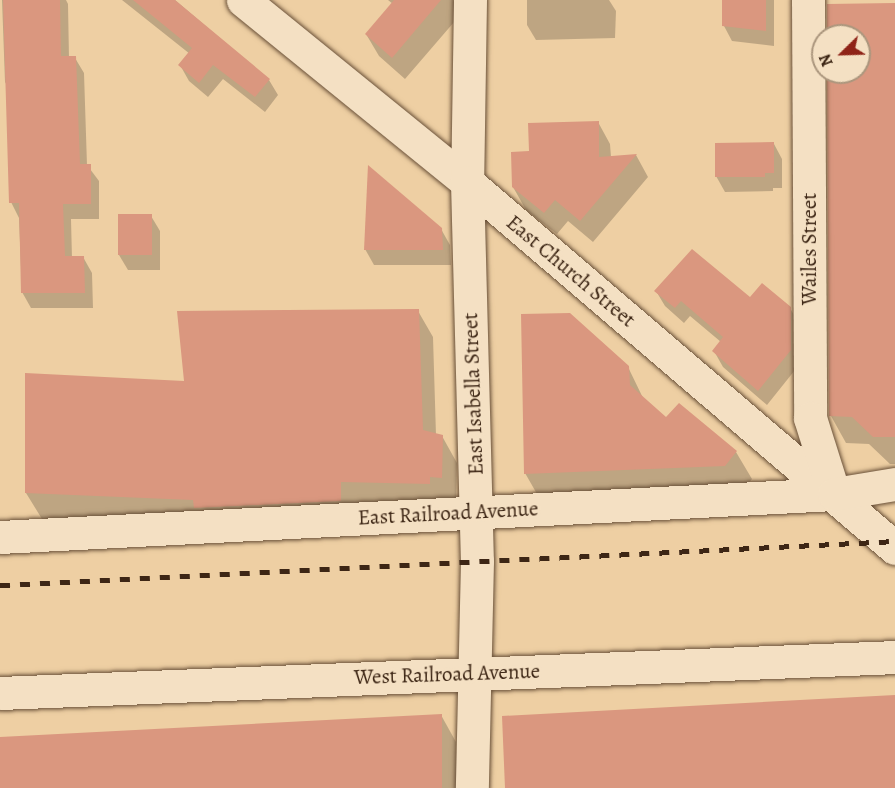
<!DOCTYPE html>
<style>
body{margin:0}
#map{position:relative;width:895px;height:788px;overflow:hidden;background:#eecfa3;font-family:Alegreya,serif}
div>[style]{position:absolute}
.shadow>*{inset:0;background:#0003}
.building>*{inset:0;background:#da977f;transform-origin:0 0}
.roads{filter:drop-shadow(0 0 2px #695038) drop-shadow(0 0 2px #695038)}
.minor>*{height:33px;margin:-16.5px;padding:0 16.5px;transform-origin:16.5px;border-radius:16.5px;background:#f4e0c3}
.rail>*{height:4.5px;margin-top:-2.25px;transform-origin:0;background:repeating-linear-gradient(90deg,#3d2615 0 10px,transparent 0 20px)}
span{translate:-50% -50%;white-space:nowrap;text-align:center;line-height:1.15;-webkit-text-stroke:5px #f4e0c3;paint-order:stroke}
.street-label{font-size:21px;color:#3d2615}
.north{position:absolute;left:811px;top:24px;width:60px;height:60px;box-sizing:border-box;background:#f4e0c3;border:2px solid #ab967d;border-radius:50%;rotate:247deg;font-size:16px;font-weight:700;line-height:24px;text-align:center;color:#3d2615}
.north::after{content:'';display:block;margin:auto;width:21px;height:27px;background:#8f2418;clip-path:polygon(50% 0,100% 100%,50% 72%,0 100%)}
</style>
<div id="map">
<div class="shadow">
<div style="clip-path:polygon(2px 0,66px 0,68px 4px,69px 58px,75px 58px,84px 73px,87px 165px,99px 181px,99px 219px,71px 219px,72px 258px,83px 257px,92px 273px,93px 308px,31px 308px,22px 292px,19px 218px,11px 202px,10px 90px,5px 82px)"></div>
<div style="clip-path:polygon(122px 0,175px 0,269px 80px,278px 95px,265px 112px,223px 79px,208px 97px,189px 81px,180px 65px,190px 54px)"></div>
<div style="clip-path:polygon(388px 0,453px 0,461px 14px,405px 79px,379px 56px,366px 34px,393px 4px)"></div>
<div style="clip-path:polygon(527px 0,609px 0,616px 11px,615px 38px,536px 40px,527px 25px)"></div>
<div style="clip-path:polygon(724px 0,774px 0,774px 46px,732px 41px,724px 26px)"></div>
<div style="clip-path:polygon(895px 5px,895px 464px,890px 464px,869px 444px,846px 443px,831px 416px,829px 72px,859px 72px,859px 36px,828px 36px)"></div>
<div style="clip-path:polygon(598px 122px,610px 144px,611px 157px,636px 155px,648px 177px,593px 242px,568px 221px,557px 234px,526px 210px,513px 187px,531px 153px)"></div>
<div style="clip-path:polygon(774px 144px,782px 159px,782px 188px,773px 188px,773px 191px,725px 192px,716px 176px)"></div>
<div style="clip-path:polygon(151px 216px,160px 231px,160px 270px,128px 270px,119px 255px)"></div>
<div style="clip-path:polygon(441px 229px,450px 245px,451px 265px,374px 265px,365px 249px)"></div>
<div style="clip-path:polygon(656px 291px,750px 300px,790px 308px,799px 324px,799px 365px,767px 405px,723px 367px,714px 351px,721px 342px,690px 316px,684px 323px,665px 306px)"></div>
<div style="clip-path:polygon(418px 311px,433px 337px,436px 435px,442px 436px,457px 463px,456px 504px,42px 519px,26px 493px,186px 382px)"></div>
<div style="clip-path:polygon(628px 367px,644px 400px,666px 419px,736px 452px,752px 479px,741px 493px,541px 501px,525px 473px)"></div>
<div style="clip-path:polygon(441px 715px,456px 742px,457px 788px,0 788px,0 738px)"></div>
</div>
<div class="building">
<div style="clip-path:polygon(3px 0,60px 0,61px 56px,76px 56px,80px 164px,91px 164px,91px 204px,63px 204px,65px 256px,84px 256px,85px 293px,21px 293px,19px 203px,9px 203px)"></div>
<div style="clip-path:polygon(133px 0,175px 0,270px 79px,255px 97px,213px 65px,199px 83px,178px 65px,192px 48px)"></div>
<div style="clip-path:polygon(394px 0,441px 0,392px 58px,365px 34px)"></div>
<div style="clip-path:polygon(722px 0,766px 0,766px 31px,722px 26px)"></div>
<div style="clip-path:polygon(895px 3px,895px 437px,873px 437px,852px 417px,829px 416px,827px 72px,859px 72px,859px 36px,827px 36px,827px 4px)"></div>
<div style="clip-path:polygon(599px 121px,599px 157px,637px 154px,580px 221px,555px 200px,544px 213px,512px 187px,511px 152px,529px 151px,528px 123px)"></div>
<div style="clip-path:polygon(774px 142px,774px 173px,765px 173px,765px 177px,715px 177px,715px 143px)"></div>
<div style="clip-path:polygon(368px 165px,442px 228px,443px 250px,364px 250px)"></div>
<div style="left:152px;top:214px;width:41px;height:34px;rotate:90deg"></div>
<div style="clip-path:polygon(692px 249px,750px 297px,762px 283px,791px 307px,791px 350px,758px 391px,712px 351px,723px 337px,681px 301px,675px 308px,654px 291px)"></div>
<div style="clip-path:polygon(419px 309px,423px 430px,443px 435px,442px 478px,430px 477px,430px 484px,341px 482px,341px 501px,194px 508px,193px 500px,25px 493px,25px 373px,184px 381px,177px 311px)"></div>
<div style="clip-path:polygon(570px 313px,629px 366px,630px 385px,666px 417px,679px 403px,737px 451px,725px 466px,524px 474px,521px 314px)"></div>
<div style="clip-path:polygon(895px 695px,895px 788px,505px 788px,502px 716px)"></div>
<div style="clip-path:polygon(442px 714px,442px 788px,0 788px,0 737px)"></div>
</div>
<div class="roads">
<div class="minor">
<div style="left:243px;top:0;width:289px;rotate:39.1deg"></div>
<div style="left:467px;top:182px;width:563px;rotate:40.54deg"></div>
<div style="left:470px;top:0;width:182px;rotate:90.9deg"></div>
<div style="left:467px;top:182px;width:379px;rotate:88.5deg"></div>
<div style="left:477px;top:561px;width:227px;rotate:91.3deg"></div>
<div style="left:808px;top:0;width:418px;rotate:89.7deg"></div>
<div style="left:810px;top:418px;width:80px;rotate:72.5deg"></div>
<div style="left:0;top:537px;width:835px;rotate:-2.95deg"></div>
<div style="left:834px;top:494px;width:62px;rotate:-9.3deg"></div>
<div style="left:0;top:693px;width:896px;rotate:-2.3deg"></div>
</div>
</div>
<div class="rail">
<div style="left:0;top:585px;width:896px;rotate:-2.81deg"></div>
</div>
<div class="street-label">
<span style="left:809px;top:249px;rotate:-90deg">Wailes Street</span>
<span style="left:571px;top:271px;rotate:40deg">East Church Street</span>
<span style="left:473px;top:394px;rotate:-92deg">East Isabella Street</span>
<span style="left:448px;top:513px;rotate:-3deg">East Railroad Avenue</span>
<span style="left:447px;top:674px;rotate:-2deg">West Railroad Avenue</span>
</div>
<div class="north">N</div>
</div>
